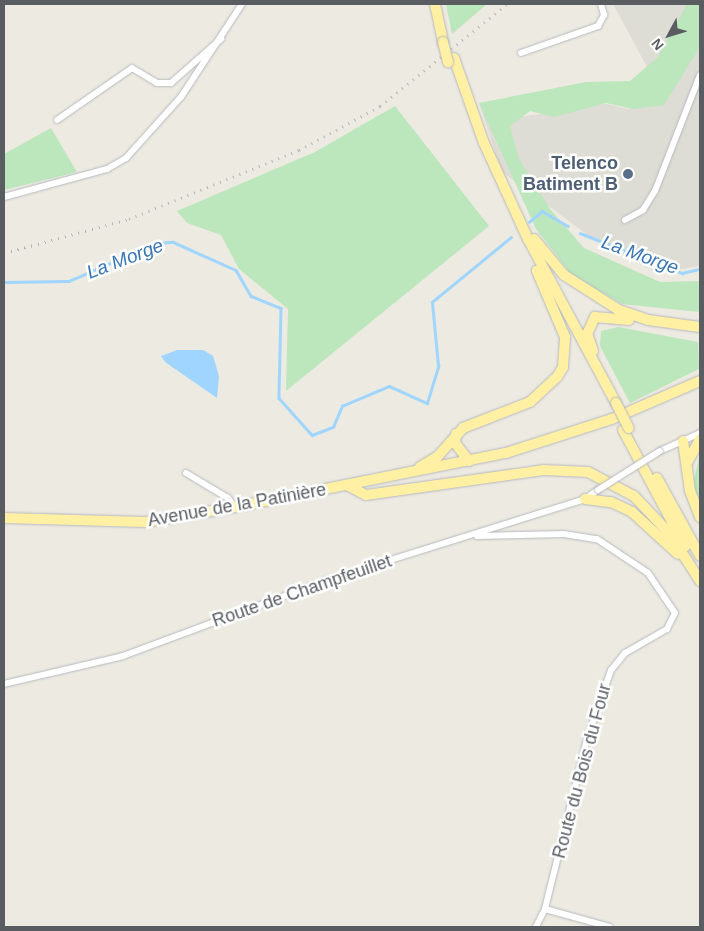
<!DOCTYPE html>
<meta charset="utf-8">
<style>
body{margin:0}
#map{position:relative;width:704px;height:931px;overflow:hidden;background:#edeae1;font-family:Helvetica,sans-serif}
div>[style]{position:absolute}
.industrial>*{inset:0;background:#dddcd5}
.green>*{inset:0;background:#bce6bc}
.water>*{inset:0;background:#9fd5ff}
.stream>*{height:2.5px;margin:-1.25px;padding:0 1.25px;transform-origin:1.25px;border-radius:1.25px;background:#9fd5ff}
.roads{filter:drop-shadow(0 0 1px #b6b9be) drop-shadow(0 0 1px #b6b9be)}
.street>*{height:6px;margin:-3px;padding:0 3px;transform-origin:3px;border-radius:3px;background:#fff}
.primary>*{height:10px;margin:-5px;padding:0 5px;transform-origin:5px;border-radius:5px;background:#fff0a4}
.rail>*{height:2.5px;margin-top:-1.25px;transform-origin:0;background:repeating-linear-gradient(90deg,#b2b3b3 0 1px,transparent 0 7px)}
.bridges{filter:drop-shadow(0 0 1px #b6b9be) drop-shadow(0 0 1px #b6b9be)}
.street-bridge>*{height:6px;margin:-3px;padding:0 3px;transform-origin:3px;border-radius:3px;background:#fff}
.primary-bridge>*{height:10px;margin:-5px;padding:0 5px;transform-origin:5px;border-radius:5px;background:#fff0a4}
.dots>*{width:14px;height:14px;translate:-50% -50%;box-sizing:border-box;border:2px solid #fff;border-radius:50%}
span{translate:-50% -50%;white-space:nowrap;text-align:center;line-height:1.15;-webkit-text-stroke:5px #fff;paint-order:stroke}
.service-label{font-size:18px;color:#4e5e75;font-weight:700}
.right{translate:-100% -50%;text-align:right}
.street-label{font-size:18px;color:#595d62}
.water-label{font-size:19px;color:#3a76b4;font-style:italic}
.frame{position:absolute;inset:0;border:5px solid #595d62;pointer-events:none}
.north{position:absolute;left:644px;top:10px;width:50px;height:50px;-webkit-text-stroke:4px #fff;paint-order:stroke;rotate:231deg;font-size:14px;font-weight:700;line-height:20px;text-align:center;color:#595d62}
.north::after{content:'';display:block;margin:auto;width:18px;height:22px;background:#595d62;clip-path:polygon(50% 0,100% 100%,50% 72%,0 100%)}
</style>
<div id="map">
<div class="industrial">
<div style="clip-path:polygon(613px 4px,700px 4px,700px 266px,657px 273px,588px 235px,502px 172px,479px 103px,500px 119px,549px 113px,594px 101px,628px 109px,649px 102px,661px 93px)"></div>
</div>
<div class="green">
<div style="clip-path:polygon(446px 4px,487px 4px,452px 34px)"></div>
<div style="clip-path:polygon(687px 4px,700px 4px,700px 47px,664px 105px,633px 109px,606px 103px,554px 117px,530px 111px,510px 126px,519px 159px,550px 209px,584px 248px,660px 282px,700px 281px,700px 312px,622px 304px,571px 274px,536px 229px,479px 103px,586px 82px,630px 81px,658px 57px)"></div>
<div style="clip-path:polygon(395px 106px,489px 226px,286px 391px,288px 309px,239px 269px,221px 235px,187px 223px,177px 211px,315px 152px)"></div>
<div style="clip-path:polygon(51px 128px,77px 172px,4px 190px,4px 154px)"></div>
<div style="clip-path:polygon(618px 327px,698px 342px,699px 369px,630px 403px,600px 346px,601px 331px)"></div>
<div style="clip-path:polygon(700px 453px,700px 500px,693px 485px)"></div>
</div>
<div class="water">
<div style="clip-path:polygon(177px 350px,203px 350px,213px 356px,219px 376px,217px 398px,165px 362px,161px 356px)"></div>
</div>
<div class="stream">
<div style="left:529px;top:222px;width:17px;rotate:-40deg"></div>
<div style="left:542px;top:211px;width:30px;rotate:30deg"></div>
<div style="left:580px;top:233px;width:110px;rotate:21.4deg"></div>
<div style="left:682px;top:273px;width:18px;rotate:-13deg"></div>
<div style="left:4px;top:282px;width:65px;rotate:-0.9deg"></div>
<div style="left:69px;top:281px;width:96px;rotate:-23.4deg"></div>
<div style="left:157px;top:243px;width:16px;rotate:-4deg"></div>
<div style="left:173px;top:242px;width:69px;rotate:24deg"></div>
<div style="left:236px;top:270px;width:30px;rotate:60deg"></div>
<div style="left:251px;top:296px;width:32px;rotate:22deg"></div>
<div style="left:281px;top:308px;width:90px;rotate:91.3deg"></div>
<div style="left:279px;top:398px;width:50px;rotate:48.3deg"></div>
<div style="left:312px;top:435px;width:22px;rotate:-21deg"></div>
<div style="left:333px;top:427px;width:23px;rotate:-67deg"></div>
<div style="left:342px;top:406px;width:51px;rotate:-23.1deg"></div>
<div style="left:389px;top:386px;width:42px;rotate:24.1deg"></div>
<div style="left:427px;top:403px;width:39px;rotate:-73deg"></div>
<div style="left:438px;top:366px;width:64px;rotate:-95.4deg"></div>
<div style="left:432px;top:302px;width:102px;rotate:-39.4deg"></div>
</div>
<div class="roads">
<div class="street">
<div style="left:521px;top:53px;width:82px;rotate:-19.3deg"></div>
<div style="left:598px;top:26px;width:13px;rotate:-61deg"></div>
<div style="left:604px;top:15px;width:11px;rotate:-105deg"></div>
<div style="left:57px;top:120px;width:91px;rotate:-34.7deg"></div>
<div style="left:132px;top:68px;width:29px;rotate:31deg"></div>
<div style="left:157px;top:83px;width:14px"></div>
<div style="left:171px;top:83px;width:67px;rotate:-41.3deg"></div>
<div style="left:4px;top:197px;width:107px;rotate:-15.2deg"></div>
<div style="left:107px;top:169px;width:22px;rotate:-30deg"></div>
<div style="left:126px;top:158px;width:82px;rotate:-48deg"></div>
<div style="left:181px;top:97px;width:111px;rotate:-56.7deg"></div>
<div style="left:625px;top:220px;width:21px;rotate:-29deg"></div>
<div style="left:643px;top:210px;width:22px;rotate:-58deg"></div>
<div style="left:655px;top:191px;width:124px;rotate:-68.8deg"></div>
<div style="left:660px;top:451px;width:44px;rotate:-24.2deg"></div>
<div style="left:186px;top:473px;width:49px;rotate:30.8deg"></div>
<div style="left:228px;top:498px;width:11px;rotate:52deg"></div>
<div style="left:477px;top:536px;width:87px;rotate:-1.3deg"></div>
<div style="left:564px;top:534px;width:33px;rotate:9deg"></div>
<div style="left:597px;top:539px;width:61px;rotate:33.7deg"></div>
<div style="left:648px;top:573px;width:48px;rotate:56deg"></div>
<div style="left:675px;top:613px;width:18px;rotate:117deg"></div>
<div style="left:667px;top:629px;width:48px;rotate:150.3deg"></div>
<div style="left:625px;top:653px;width:22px;rotate:129deg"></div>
<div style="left:611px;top:670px;width:73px;rotate:109.2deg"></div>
<div style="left:587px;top:739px;width:175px;rotate:103.9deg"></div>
<div style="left:545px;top:909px;width:20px;rotate:117deg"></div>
<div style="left:4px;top:684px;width:122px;rotate:-13.2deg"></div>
<div style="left:123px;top:656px;width:224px;rotate:-20.4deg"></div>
<div style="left:333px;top:578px;width:264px;rotate:-17.4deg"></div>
<div style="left:585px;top:499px;width:16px;rotate:-35deg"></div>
<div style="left:545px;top:909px;width:67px;rotate:15.5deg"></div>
</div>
<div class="primary">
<div style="left:435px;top:4px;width:39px;rotate:78deg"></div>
<div style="left:454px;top:58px;width:90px;rotate:70.6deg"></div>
<div style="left:484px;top:143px;width:106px;rotate:65.4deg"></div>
<div style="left:528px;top:239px;width:186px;rotate:61.8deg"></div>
<div style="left:534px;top:239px;width:47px;rotate:50.2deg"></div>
<div style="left:564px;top:275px;width:65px;rotate:32.5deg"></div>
<div style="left:619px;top:310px;width:31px;rotate:19deg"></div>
<div style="left:648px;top:320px;width:52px;rotate:7.7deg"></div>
<div style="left:593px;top:351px;width:18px;rotate:-109deg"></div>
<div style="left:587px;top:334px;width:19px;rotate:-65deg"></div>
<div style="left:595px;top:317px;width:34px;rotate:5deg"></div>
<div style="left:623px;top:430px;width:132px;rotate:61.9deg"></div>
<div style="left:456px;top:434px;width:9px;rotate:96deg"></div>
<div style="left:455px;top:443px;width:23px;rotate:52deg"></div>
<div style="left:683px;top:441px;width:50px;rotate:82deg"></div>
<div style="left:690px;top:491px;width:28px;rotate:69deg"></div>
<div style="left:688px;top:461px;width:25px;rotate:-61deg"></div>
<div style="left:420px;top:467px;width:21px;rotate:-31deg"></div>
<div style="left:438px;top:456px;width:38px;rotate:-48deg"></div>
<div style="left:463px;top:428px;width:72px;rotate:-21.2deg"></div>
<div style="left:530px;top:402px;width:37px;rotate:-43deg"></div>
<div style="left:557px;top:377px;width:12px;rotate:-59deg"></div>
<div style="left:563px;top:367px;width:30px;rotate:-86deg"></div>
<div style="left:565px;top:337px;width:72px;rotate:-113deg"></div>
<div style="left:657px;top:478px;width:89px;rotate:61.1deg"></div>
<div style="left:347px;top:485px;width:21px;rotate:28deg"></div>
<div style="left:366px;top:495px;width:179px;rotate:-8deg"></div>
<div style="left:543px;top:470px;width:45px;rotate:2.5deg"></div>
<div style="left:588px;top:472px;width:52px;rotate:27.6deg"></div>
<div style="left:634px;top:496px;width:52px;rotate:46.5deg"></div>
<div style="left:670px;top:534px;width:56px;rotate:57.4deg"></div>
<div style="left:585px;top:499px;width:26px;rotate:7deg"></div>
<div style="left:611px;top:502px;width:23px;rotate:25deg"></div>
<div style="left:632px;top:512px;width:62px;rotate:42.4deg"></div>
<div style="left:4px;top:518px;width:142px;rotate:1.6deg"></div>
<div style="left:146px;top:522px;width:90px;rotate:-9.6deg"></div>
<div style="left:235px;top:507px;width:276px;rotate:-11.3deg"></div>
<div style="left:506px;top:453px;width:111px;rotate:-17.8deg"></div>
<div style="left:612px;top:419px;width:96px;rotate:-23.4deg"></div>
</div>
</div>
<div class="rail">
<div style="left:4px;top:253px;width:130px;rotate:-15.2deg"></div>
<div style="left:129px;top:219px;width:183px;rotate:-22.1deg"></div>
<div style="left:299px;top:150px;width:92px;rotate:-28.5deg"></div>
<div style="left:380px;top:106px;width:163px;rotate:-38.8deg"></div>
</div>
<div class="bridges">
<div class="street-bridge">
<div style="left:598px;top:490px;width:73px;rotate:-32.2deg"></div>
</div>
<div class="primary-bridge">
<div style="left:443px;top:42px;width:21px;rotate:76deg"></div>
<div style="left:616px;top:403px;width:28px;rotate:63deg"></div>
</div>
</div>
<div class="dots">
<div style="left:628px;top:174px;background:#5c6f8a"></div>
</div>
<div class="service-label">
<span class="right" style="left:618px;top:174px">Telenco<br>Batiment B</span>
</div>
<div class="street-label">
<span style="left:237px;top:505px;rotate:-10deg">Avenue de la Patinière</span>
<span style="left:302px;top:591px;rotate:-19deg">Route de Champfeuillet</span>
<span style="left:582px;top:771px;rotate:-75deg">Route du Bois du Four</span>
</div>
<div class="water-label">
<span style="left:640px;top:255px;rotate:20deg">La Morge</span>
<span style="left:125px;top:259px;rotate:-21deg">La Morge</span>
</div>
<div class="frame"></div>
<div class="north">N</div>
</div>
